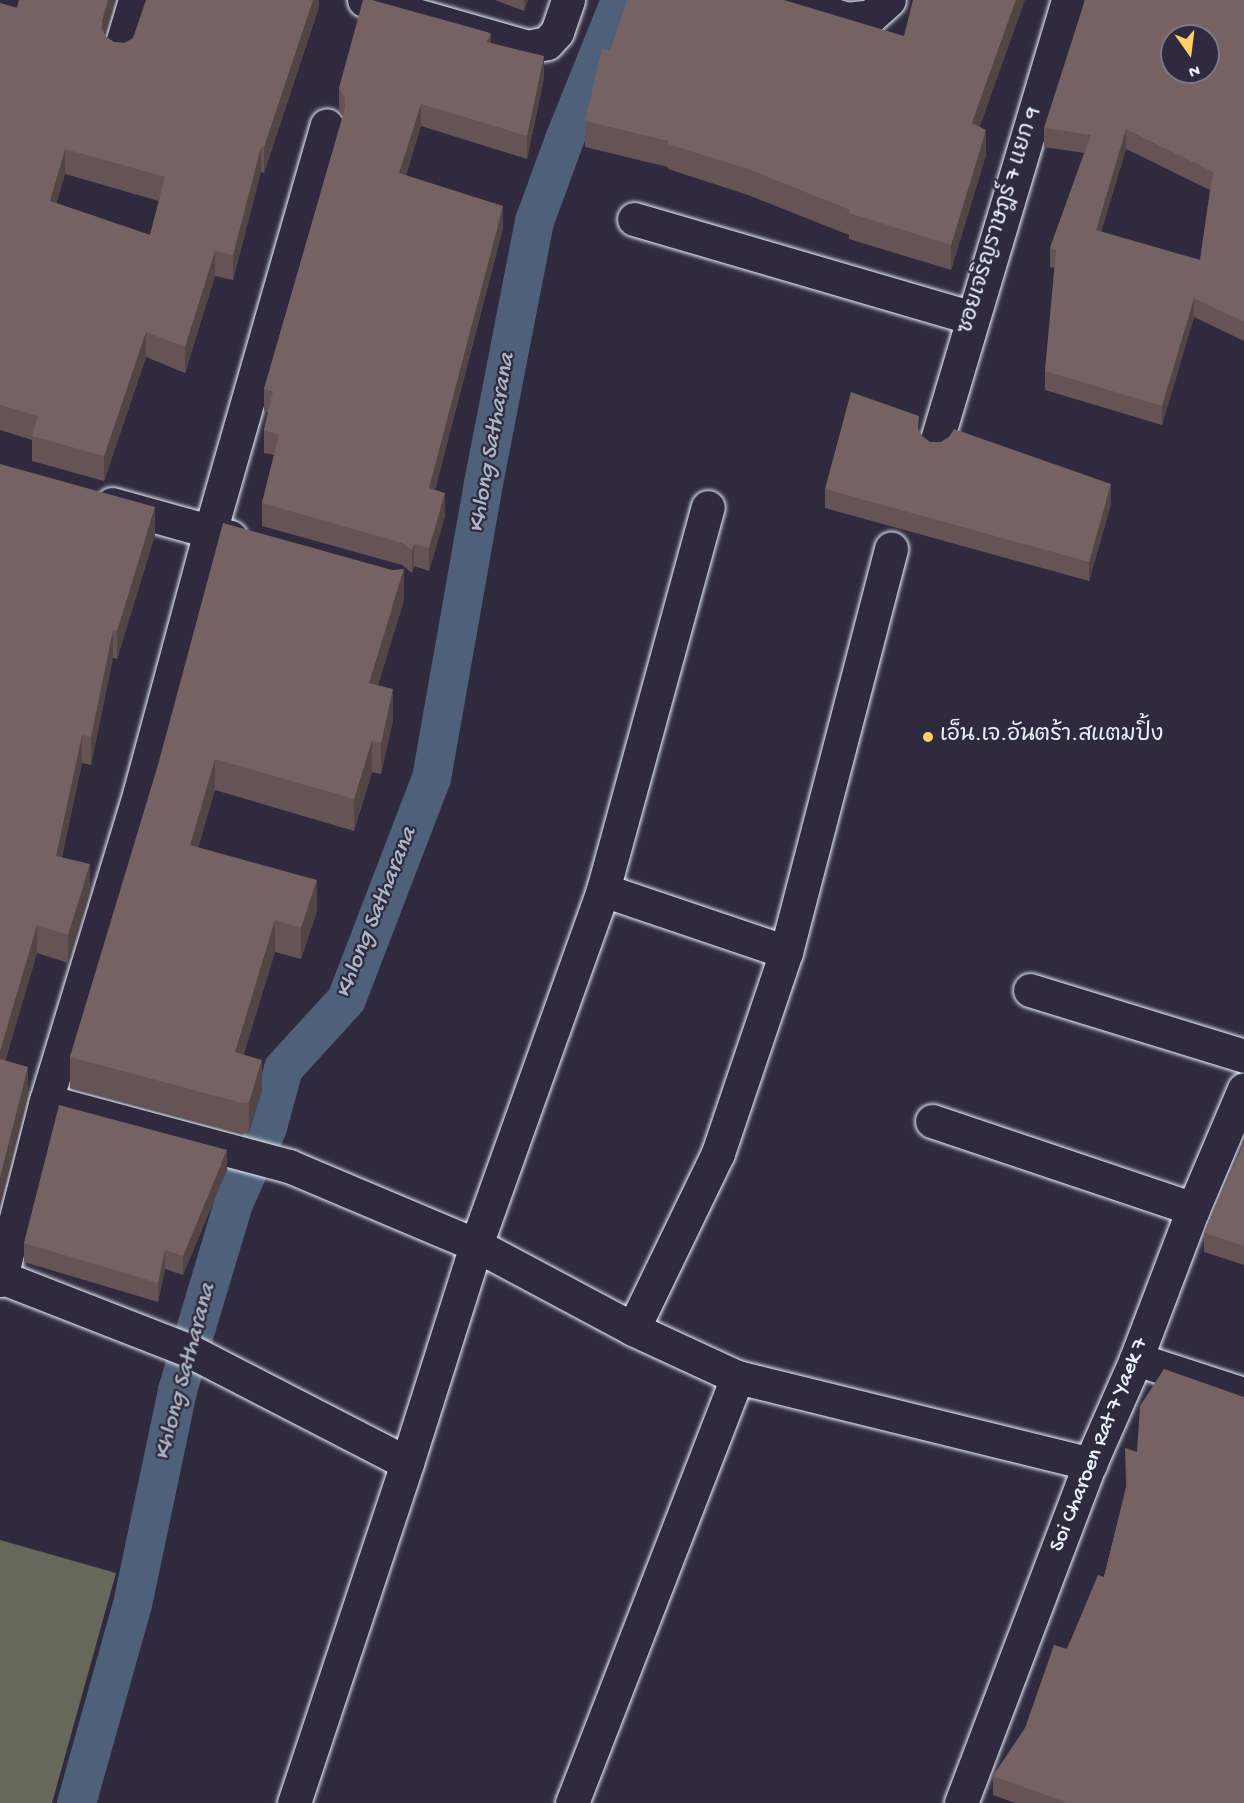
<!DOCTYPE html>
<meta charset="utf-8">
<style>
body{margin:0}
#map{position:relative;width:1244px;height:1803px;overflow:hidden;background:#2f2a3d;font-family:"Gochi Hand","Playpen Sans Thai",sans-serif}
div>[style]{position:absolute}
.green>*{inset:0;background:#65685a}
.canal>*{height:39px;margin:-19.5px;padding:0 19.5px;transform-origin:19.5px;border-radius:19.5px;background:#4f617a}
.roads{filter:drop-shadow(0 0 2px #e8f1f8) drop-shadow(0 0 2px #e8f1f8)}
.minor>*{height:33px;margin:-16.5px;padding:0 16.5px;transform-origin:16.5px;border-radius:16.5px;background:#2f2a3d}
.wall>*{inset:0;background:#655355}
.shaded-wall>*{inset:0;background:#534445}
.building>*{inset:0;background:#766163}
.dots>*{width:16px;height:16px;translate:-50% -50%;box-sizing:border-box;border:3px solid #2f2a3d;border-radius:50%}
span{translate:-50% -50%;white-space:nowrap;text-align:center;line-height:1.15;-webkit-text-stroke:4.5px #2f2a3d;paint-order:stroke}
.street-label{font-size:22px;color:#e8f1f8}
.poi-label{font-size:22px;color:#e8f1f8}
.left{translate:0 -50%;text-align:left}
.water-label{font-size:24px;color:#abb7c6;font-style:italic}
.north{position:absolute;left:1160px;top:24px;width:60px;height:60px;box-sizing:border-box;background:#2f2a3d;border:2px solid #797a88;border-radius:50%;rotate:166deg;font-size:16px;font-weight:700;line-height:24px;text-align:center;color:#e8f1f8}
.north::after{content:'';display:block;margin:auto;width:21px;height:27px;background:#ffd166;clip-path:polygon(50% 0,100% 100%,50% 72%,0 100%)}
</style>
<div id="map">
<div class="green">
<div style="clip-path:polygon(0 1540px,116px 1573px,52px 1803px,0 1803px)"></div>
</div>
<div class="canal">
<div style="left:76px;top:1803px;width:207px;rotate:-74.3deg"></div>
<div style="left:132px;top:1604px;width:219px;rotate:-78.1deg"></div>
<div style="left:177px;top:1390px;width:195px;rotate:-73.3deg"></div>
<div style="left:233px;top:1203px;width:83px;rotate:-65.9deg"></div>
<div style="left:267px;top:1127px;width:61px;rotate:-74.8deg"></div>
<div style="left:283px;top:1068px;width:93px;rotate:-47.6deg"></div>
<div style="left:346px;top:999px;width:237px;rotate:-69deg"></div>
<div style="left:431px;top:778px;width:300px;rotate:-80deg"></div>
<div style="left:483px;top:483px;width:267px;rotate:-79deg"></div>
<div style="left:534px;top:221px;width:87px;rotate:-69.9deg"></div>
<div style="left:564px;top:139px;width:150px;rotate:-68.1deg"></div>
</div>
<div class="roads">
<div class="minor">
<div style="left:364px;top:0;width:171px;rotate:16deg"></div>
<div style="left:528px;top:47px;width:19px;rotate:-12deg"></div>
<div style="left:547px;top:43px;width:15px;rotate:-48deg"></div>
<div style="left:557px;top:32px;width:34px;rotate:-71deg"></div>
<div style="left:788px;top:0;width:62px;rotate:17.9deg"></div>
<div style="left:847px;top:19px;width:24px;rotate:-7deg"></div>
<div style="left:871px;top:16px;width:24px;rotate:-42deg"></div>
<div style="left:120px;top:50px;width:52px;rotate:-73.3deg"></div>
<div style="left:634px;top:219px;width:353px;rotate:16.3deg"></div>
<div style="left:936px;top:443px;width:462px;rotate:-73.4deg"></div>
<div style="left:112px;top:504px;width:123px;rotate:15.6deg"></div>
<div style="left:603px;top:890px;width:193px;rotate:18.7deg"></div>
<div style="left:1030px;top:990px;width:224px;rotate:17.1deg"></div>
<div style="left:46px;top:1101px;width:252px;rotate:15deg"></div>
<div style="left:289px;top:1166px;width:203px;rotate:22.9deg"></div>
<div style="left:476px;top:1245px;width:178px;rotate:28.1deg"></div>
<div style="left:633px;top:1329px;width:115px;rotate:24.8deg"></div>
<div style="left:737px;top:1377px;width:364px;rotate:13.8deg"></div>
<div style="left:932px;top:1121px;width:275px;rotate:18.6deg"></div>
<div style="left:1px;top:1277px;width:182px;rotate:-75.7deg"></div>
<div style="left:46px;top:1101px;width:324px;rotate:-73.1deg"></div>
<div style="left:140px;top:791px;width:268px;rotate:-74.9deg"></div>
<div style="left:210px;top:532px;width:423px;rotate:-74deg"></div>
<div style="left:0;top:1280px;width:3px;rotate:-72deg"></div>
<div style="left:1px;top:1277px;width:201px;rotate:21.3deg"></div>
<div style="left:188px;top:1350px;width:246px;rotate:27.3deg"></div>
<div style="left:633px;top:1329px;width:195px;rotate:-64.2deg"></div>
<div style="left:718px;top:1153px;width:212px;rotate:-71.3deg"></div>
<div style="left:786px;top:952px;width:417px;rotate:-75.4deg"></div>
<div style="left:1136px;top:1359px;width:114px;rotate:18deg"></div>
<div style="left:294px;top:1803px;width:358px;rotate:-71.6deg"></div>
<div style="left:407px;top:1463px;width:229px;rotate:-72.4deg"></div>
<div style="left:476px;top:1245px;width:377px;rotate:-70.3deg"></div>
<div style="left:603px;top:890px;width:397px;rotate:-74.7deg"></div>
<div style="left:572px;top:1803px;width:457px;rotate:-68.8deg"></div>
<div style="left:961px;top:1803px;width:363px;rotate:-69.2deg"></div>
<div style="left:1090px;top:1464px;width:115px;rotate:-66.3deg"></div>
<div style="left:1136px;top:1359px;width:160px;rotate:-69.2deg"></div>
<div style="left:1193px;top:1209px;width:130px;rotate:-67deg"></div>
</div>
</div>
<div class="wall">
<div style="clip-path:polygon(evenodd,19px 0,115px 0,105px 35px,106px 37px,114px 42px,124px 43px,319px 0,319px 7px,264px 173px,261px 172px,233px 280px,215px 276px,185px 373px,146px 357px,104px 481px,32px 461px,32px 440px,0 430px,0 3px,17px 8px,19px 0,65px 174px,159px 201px,150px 235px,56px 203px,65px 174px)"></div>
<div style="clip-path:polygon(495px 0,528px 0,524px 11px)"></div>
<div style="clip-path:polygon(evenodd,1244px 0,1244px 341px,1194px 317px,1162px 425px,1045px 390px,1045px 371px,1055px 268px,1050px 267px,1050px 248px,1084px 153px,1044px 147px,1044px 128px,1244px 0,1126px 149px,1210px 190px,1200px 260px,1101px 232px,1126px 149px)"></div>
<div style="clip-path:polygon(491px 43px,544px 78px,527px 159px,421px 126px,406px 175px,503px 228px,435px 490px,445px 516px,429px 571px,414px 566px,412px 573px,402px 565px,262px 526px,262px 503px,274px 455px,264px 453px,264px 430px,268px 412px,264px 411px,264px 389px,343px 116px,339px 111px,339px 88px)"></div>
<div style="clip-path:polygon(610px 51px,980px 127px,986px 155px,951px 270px,849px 239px,849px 235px,748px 195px,668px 169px,668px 167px,585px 147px,585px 121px)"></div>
<div style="clip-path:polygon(919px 430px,922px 436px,930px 442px,941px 442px,949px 437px,1111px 504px,1089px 581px,825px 508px,825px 489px)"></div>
<div style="clip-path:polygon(0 464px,155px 535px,117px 659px,113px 658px,91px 765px,82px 763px,62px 857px,90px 892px,68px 963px,37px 953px,5px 1061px,28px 1095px,0 1205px)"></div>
<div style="clip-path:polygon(404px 600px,378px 685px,393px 720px,381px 774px,372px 772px,354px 831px,215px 790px,198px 847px,317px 911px,301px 959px,275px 952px,243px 1055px,262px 1091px,249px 1133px,242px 1134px,70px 1088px,70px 1057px,158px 765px)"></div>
<div style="clip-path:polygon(1244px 1143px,1244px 1265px,1204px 1252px,1204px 1233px)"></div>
<div style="clip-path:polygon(227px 1169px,183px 1275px,165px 1269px,158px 1302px,24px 1262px,24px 1243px)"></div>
<div style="clip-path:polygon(1125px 1448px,1137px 1452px,1244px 1803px,1015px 1803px,993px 1795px,993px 1776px,1025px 1728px,1104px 1577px,1126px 1487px)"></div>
</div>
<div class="shaded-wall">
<div style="clip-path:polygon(108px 0,115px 0,102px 45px,102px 20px)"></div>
<div style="clip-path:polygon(313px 0,319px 0,319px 7px,264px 173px,264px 147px)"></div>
<div style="clip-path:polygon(524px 0,528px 0,524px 11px)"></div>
<div style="clip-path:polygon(1016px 0,1025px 0,972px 149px,972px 123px)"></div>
<div style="clip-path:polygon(491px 34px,491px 56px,487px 42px)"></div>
<div style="clip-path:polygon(544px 56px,544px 78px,527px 159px,527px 136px)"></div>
<div style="clip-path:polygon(421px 104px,421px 126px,399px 196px,399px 173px)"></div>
<div style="clip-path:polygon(1126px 129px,1126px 149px,1096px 249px,1096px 230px)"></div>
<div style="clip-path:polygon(986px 130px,986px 155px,951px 270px,951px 245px)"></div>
<div style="clip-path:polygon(261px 147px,261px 172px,233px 280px,233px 255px)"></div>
<div style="clip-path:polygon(65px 149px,65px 174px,50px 226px,50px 201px)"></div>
<div style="clip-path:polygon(503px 206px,503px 228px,429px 511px,429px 488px)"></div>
<div style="clip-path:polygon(215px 251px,215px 276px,185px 373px,185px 347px)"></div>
<div style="clip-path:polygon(1194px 298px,1194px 317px,1162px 425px,1162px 406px)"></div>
<div style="clip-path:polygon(146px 332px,146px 357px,104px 481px,104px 456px)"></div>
<div style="clip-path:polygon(1111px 484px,1111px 504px,1089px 581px,1089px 562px)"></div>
<div style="clip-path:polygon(445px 493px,445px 516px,429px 571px,429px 548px)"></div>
<div style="clip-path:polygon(155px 507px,155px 535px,117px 659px,117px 631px)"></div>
<div style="clip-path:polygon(414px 544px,414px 566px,412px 573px,412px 550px)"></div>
<div style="clip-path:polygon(404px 569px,404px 600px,369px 714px,369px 683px)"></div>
<div style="clip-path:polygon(113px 630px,113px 658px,91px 765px,91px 737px)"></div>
<div style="clip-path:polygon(393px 689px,393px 720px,381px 774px,381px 743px)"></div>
<div style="clip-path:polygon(82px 735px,82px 763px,56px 884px,56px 856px)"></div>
<div style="clip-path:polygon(372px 740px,372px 772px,354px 831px,354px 799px)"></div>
<div style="clip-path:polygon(215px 759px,215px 790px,190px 876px,190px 845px)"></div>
<div style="clip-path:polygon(90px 864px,90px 892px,68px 963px,68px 935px)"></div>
<div style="clip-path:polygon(317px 880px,317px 911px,301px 959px,301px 928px)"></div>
<div style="clip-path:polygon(275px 920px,275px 952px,235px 1084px,235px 1052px)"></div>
<div style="clip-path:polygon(37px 925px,37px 953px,0 1079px,0 1051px)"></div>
<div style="clip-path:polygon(262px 1060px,262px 1091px,249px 1133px,249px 1102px)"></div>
<div style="clip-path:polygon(28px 1067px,28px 1095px,0 1205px,0 1177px)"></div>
<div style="clip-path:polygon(227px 1150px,227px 1169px,183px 1275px,183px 1256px)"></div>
<div style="clip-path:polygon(165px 1250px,165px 1269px,158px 1302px,158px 1283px)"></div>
</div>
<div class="building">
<div style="clip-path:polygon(evenodd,19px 0,108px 0,102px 20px,102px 29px,106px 37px,114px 42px,124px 43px,133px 38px,146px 0,313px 0,264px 147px,261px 147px,233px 255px,215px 251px,185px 347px,146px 332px,104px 456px,32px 436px,38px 416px,0 405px,0 3px,17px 8px,19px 0,65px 149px,165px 177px,150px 235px,50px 201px,65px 149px)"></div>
<div style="clip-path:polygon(363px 0,372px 0,487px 32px,491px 34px,487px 42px,544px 56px,527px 136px,421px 104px,399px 173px,503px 206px,429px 488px,445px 493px,429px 548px,414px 544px,412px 550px,402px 543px,262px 503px,279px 435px,264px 430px,273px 391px,264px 389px,345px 108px,345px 98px,339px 88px)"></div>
<div style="clip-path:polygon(627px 0,784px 0,904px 36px,913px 0,1016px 0,972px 123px,986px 130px,951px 245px,849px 213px,850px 210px,748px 169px,668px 144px,668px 141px,585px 121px,602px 49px,610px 51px)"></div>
<div style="clip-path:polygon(evenodd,1085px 0,1244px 0,1244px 322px,1194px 298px,1162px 406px,1045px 371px,1056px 250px,1050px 248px,1091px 135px,1044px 128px,1085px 0,1172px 36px,1208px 36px,1208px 72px,1172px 72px,1172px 36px,1085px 0,1126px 129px,1213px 172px,1200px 260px,1096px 230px,1126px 129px)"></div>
<div style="clip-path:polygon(851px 392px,919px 416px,918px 429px,922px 436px,930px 442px,941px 442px,949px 437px,954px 429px,1111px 484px,1089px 562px,825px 489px)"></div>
<div style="clip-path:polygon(0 464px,155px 507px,117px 631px,113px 630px,91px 737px,82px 735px,56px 856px,90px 864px,68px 935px,37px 925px,0 1051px)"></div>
<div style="clip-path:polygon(223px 523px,392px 570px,404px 569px,369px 683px,393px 689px,381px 743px,372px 740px,354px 799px,215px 759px,190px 845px,317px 880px,301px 928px,275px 920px,235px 1052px,262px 1060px,249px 1102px,242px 1103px,70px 1057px,158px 765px)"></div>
<div style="clip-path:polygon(0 1059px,28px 1067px,0 1177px)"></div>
<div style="clip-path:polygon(59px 1105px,227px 1150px,183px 1256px,165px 1250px,158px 1283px,24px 1243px)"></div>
<div style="clip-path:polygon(1244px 1143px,1244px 1246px,1204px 1233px)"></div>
<div style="clip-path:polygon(1164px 1369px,1244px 1397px,1244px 1803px,1068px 1803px,993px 1776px,1025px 1728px,1054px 1645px,1067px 1649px,1098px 1575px,1104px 1577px,1127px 1484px,1125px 1448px,1137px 1452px,1140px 1406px)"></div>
</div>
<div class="dots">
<div style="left:928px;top:737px;background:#ffd166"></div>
</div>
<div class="street-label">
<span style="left:1001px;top:221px;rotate:-73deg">ซอยเจริญราษฎร์ 7 แยก 9</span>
<span style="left:1100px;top:1445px;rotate:-68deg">Soi Charoen Rat 7 Yaek 7</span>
</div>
<div class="poi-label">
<span class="left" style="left:940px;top:737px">เอ็น.เจ.อันตร้า.สแตมปิ้ง</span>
</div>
<div class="water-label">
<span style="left:493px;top:443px;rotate:-80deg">Khlong Satharana</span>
<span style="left:377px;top:913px;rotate:-68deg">Khlong Satharana</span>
<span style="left:186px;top:1372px;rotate:-75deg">Khlong Satharana</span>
</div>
<div class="north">N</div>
</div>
